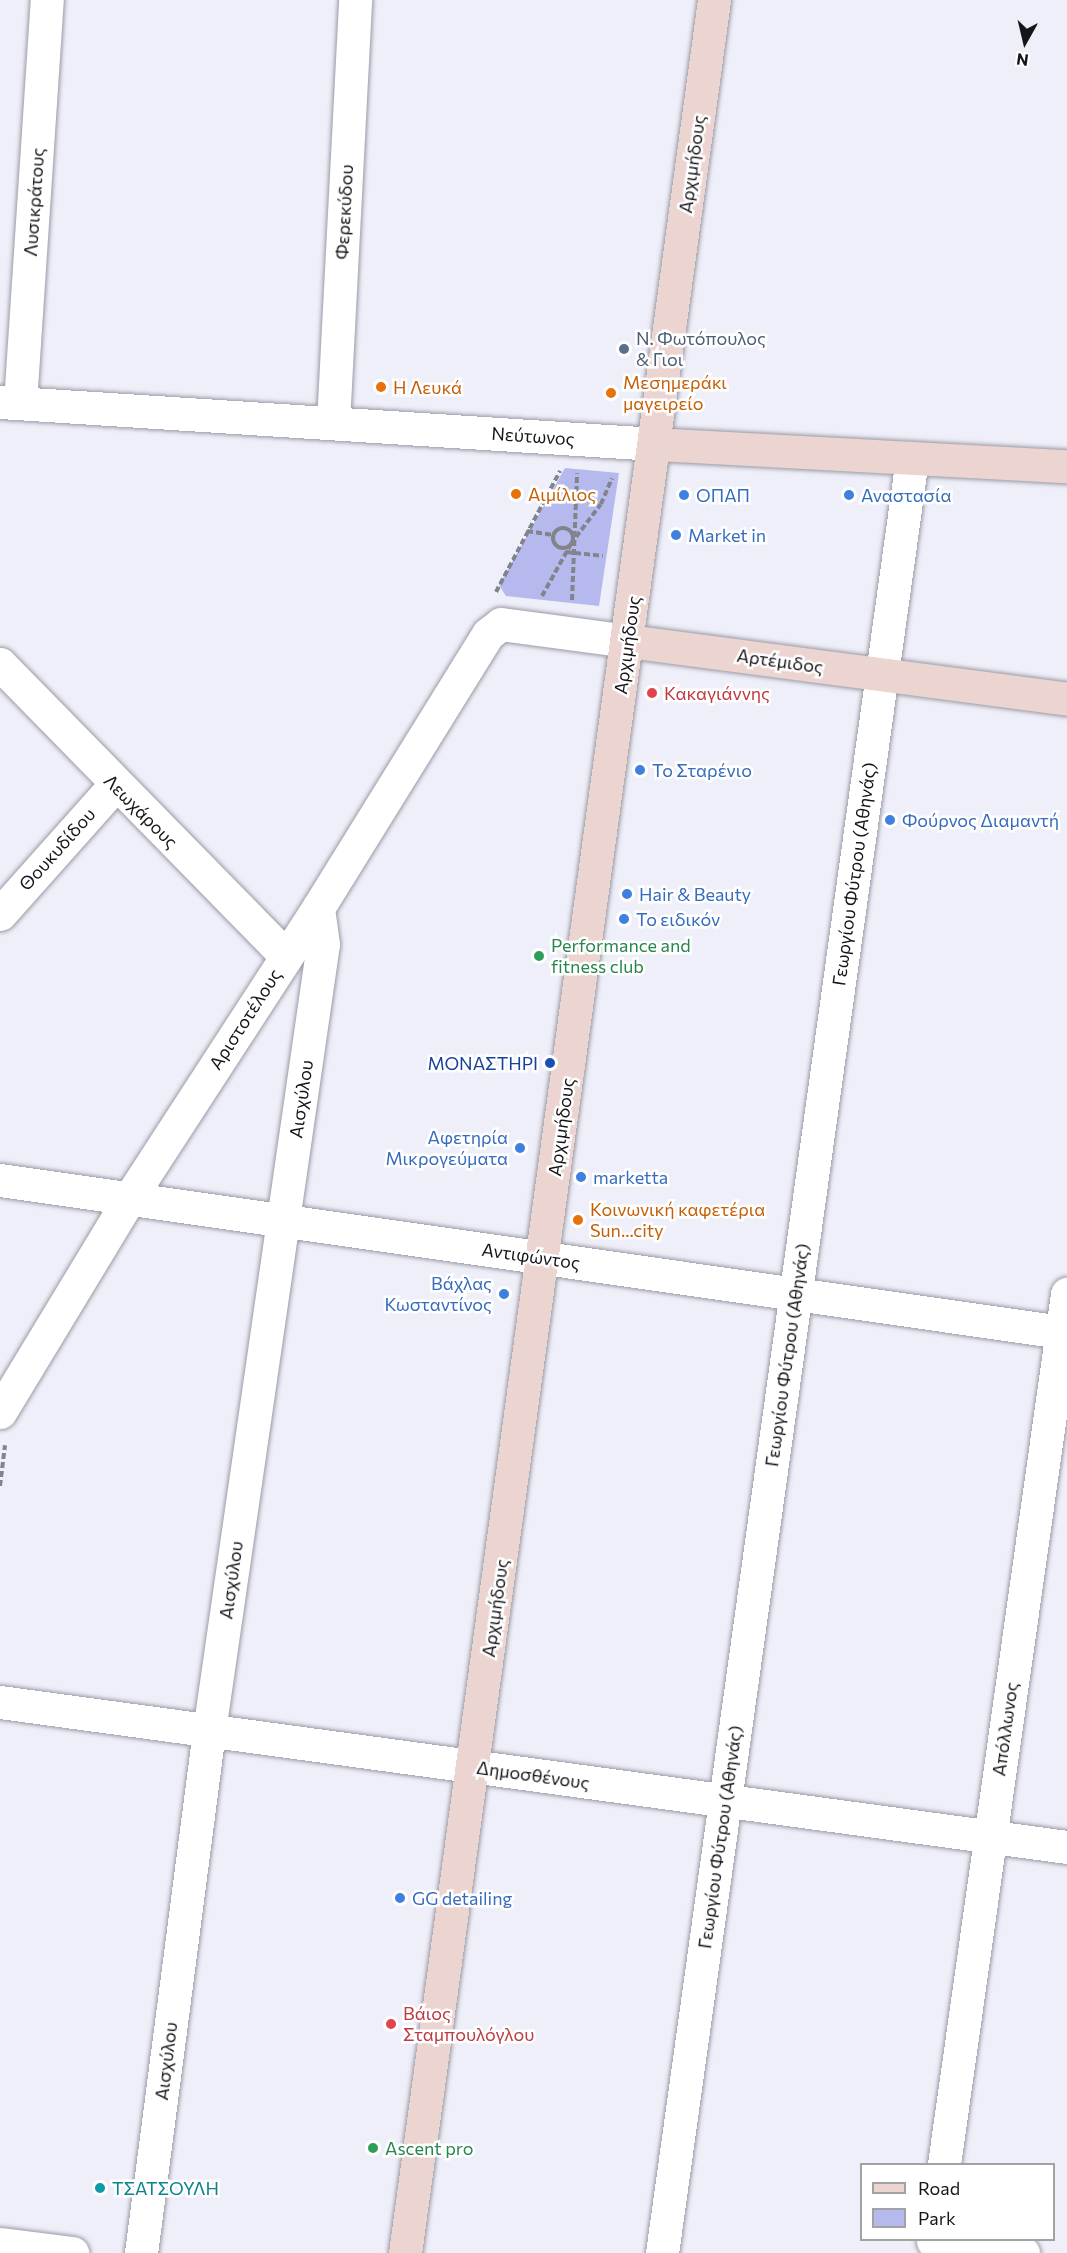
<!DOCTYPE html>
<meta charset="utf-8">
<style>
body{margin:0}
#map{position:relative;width:1067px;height:2253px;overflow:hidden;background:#eeeff9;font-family:Commissioner,sans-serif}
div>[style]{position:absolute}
.green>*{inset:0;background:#b6b9ed}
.path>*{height:4px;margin-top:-2px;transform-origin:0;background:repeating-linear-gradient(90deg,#83848b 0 6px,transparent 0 9px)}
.path>.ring{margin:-2px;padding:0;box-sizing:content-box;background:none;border:4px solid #83848b;border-radius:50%}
.roads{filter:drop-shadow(0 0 2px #9a9ba5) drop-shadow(0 0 2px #9a9ba5)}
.street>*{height:33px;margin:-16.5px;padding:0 16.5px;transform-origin:16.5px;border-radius:16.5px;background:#fff}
.secondary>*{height:33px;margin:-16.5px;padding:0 16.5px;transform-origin:16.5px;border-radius:16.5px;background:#ecd4d0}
.dots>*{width:16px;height:16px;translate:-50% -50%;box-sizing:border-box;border:3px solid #fff;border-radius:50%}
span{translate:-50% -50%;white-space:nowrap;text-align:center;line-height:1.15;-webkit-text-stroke:5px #fff;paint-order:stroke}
.street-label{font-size:18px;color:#16161a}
.service-label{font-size:18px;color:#4e5e75}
.left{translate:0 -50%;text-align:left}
.food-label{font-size:18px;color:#c56008}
.shop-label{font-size:18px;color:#366cbe}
.right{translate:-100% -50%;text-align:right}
.health-label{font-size:18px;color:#be3a42}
.leisure-label{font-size:18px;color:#27864d}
.transit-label{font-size:18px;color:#164399}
.culture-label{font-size:18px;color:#0d838f}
.legend{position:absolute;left:860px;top:2163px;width:195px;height:78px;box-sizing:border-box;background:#fff;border:2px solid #a2a2a3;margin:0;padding:8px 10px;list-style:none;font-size:18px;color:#16161a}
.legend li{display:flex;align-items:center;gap:12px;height:30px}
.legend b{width:30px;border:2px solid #a2a2a3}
.north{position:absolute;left:995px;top:12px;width:60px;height:60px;-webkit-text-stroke:4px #fff;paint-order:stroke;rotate:188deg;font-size:16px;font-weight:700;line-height:24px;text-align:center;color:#16161a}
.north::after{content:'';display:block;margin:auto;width:21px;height:27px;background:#16161a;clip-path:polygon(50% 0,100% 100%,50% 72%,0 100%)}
</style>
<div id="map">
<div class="green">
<div style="clip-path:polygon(565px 468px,619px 473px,599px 606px,506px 596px,499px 585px)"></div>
</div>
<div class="path">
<div class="ring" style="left:553px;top:528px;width:16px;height:16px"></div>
<div style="left:527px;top:531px;width:26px;rotate:9deg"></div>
<div style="left:576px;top:537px;width:41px;rotate:-52.9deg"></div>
<div style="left:601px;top:504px;width:28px;rotate:-67deg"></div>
<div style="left:566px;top:552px;width:37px;rotate:6deg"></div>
<div style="left:496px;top:592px;width:137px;rotate:-62.1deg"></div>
<div style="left:542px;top:596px;width:60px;rotate:-60.9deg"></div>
<div style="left:572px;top:600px;width:127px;rotate:-87.7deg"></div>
<div style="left:0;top:1486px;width:41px;rotate:-83deg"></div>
</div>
<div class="roads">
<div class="street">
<div style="left:0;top:402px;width:656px;rotate:3.67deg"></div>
<div style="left:20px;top:403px;width:404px;rotate:-86.2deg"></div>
<div style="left:333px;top:423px;width:424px;rotate:-87deg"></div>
<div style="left:0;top:664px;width:407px;rotate:45.6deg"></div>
<div style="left:0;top:914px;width:173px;rotate:-48.3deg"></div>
<div style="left:0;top:1180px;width:1073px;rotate:8.15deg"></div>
<div style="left:0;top:1412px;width:249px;rotate:-58.8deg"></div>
<div style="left:129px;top:1199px;width:347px;rotate:-57deg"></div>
<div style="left:318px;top:908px;width:322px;rotate:-58.2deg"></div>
<div style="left:488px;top:634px;width:16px;rotate:-38deg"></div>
<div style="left:501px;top:624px;width:128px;rotate:7.6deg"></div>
<div style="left:0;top:1702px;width:1077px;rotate:7.74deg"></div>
<div style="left:944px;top:2164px;width:879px;rotate:-81.95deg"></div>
<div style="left:933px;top:2241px;width:91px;rotate:7.6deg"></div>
<div style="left:0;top:2244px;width:73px;rotate:7.1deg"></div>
<div style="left:141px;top:2253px;width:526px;rotate:-82.58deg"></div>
<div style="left:209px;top:1731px;width:795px;rotate:-81.76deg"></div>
<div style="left:323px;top:944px;width:36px;rotate:-98deg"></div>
<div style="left:662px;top:2253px;width:1812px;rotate:-82.07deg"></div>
</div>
<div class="secondary">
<div style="left:655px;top:444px;width:413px;rotate:3.1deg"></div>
<div style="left:628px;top:641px;width:443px;rotate:7.5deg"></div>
<div style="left:405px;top:2253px;width:2274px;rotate:-82.19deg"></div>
</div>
</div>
<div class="dots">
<div style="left:624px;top:349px;background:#5c6f8a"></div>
<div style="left:381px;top:387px;background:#e8710a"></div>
<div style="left:611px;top:393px;background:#e8710a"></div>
<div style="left:516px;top:494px;background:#e8710a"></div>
<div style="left:684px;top:495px;background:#3f7fe0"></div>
<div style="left:849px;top:495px;background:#3f7fe0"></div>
<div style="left:676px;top:535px;background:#3f7fe0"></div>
<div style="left:652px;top:693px;background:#e0444e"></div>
<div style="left:640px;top:770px;background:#3f7fe0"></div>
<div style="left:890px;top:820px;background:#3f7fe0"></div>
<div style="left:627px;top:894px;background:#3f7fe0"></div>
<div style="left:624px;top:919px;background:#3f7fe0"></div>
<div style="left:539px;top:956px;background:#2e9e5b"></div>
<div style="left:550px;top:1063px;background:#1a4fb4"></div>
<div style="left:520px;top:1148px;background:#3f7fe0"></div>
<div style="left:581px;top:1177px;background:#3f7fe0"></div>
<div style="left:578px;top:1220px;background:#e8710a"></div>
<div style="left:504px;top:1294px;background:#3f7fe0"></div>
<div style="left:400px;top:1898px;background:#3f7fe0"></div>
<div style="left:391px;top:2024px;background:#e0444e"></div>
<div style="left:373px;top:2148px;background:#2e9e5b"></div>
<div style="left:100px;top:2188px;background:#0f9aa8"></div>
</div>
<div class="street-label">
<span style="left:692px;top:164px;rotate:-82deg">Αρχιμήδους</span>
<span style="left:34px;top:202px;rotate:-86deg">Λυσικράτους</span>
<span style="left:344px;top:212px;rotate:-87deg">Φερεκύδου</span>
<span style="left:533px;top:436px;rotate:4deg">Νεύτωνος</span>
<span style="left:627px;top:645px;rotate:-82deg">Αρχιμήδους</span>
<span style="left:780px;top:661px;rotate:8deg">Αρτέμιδος</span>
<span style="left:141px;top:811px;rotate:45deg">Λεωχάρους</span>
<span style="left:57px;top:849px;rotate:-48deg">Θουκυδίδου</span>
<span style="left:854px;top:874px;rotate:-82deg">Γεωργίου Φύτρου (Αθηνάς)</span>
<span style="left:245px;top:1019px;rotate:-57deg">Αριστοτέλους</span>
<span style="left:301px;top:1099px;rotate:-82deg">Αισχύλου</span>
<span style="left:561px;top:1127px;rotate:-82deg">Αρχιμήδους</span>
<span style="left:531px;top:1256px;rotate:8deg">Αντιφώντος</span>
<span style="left:787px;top:1355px;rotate:-82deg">Γεωργίου Φύτρου (Αθηνάς)</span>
<span style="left:231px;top:1580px;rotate:-82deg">Αισχύλου</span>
<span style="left:495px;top:1608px;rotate:-82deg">Αρχιμήδους</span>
<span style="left:1005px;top:1729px;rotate:-82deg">Απόλλωνος</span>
<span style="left:533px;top:1775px;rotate:8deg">Δημοσθένους</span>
<span style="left:720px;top:1837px;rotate:-82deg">Γεωργίου Φύτρου (Αθηνάς)</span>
<span style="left:166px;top:2061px;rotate:-83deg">Αισχύλου</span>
</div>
<div class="service-label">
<span class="left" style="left:636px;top:349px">Ν. Φωτόπουλος<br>&amp; Γιοι</span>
</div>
<div class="food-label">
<span class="left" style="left:623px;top:393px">Μεσημεράκι<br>μαγειρείο</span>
<span class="left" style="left:393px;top:387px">Η Λευκά</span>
<span class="left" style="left:528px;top:494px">Αιμίλιος</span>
<span class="left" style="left:590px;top:1220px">Κοινωνική καφετέρια<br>Sun...city</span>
</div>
<div class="shop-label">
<span class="left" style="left:696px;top:495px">ΟΠΑΠ</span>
<span class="left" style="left:861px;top:495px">Αναστασία</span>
<span class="left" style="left:688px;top:535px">Market in</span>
<span class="left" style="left:652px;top:770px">Το Σταρένιο</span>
<span class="left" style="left:902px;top:820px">Φούρνος Διαμαντή</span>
<span class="left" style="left:639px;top:894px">Hair &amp; Beauty</span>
<span class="left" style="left:636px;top:919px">Το ειδικόν</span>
<span class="right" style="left:508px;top:1148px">Αφετηρία<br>Μικρογεύματα</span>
<span class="left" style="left:593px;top:1177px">marketta</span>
<span class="right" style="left:492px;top:1294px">Βάχλας<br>Κωσταντίνος</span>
<span class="left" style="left:412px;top:1898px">GG detailing</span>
</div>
<div class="health-label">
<span class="left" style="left:664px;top:693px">Κακαγιάννης</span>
<span class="left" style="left:403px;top:2024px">Βάιος<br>Σταμπουλόγλου</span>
</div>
<div class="leisure-label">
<span class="left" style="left:551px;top:956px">Performance and<br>fitness club</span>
<span class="left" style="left:385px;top:2148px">Ascent pro</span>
</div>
<div class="transit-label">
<span class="right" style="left:538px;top:1063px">ΜΟΝΑΣΤΗΡΙ</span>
</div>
<div class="culture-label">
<span class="left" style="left:112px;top:2188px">ΤΣΑΤΣΟΥΛΗ</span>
</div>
<ul class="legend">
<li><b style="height:8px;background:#ecd4d0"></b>Road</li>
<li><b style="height:16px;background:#b6b9ed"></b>Park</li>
</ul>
<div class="north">N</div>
</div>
